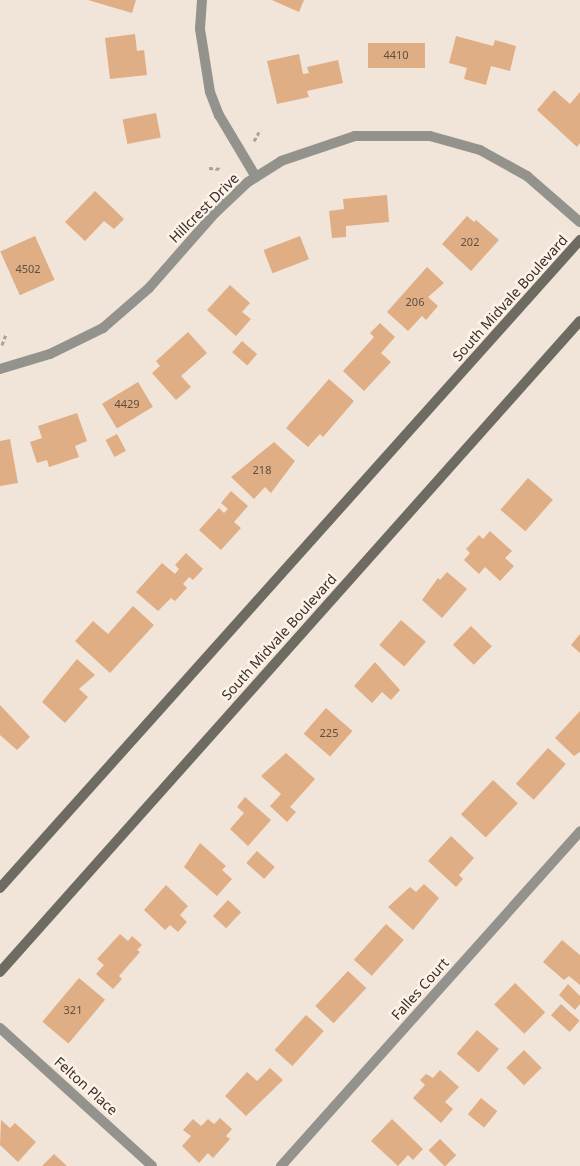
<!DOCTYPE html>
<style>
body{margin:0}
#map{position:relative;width:580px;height:1166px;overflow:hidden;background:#f1e4d9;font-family:"Noto Sans",sans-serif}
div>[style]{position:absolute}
.building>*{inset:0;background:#dfae84;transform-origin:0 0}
.path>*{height:3px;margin-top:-1.5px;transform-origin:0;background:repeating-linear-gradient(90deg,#aaa097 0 4px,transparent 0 6.5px)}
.street>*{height:10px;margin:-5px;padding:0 5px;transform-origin:5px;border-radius:5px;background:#94928c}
.secondary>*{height:10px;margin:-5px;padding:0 5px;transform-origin:5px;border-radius:5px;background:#6d6b62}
span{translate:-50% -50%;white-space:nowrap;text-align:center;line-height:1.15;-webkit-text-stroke:5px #fef1e6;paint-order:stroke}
.number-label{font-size:11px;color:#5f4f41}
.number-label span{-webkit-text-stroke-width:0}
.street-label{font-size:14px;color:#342f2b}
</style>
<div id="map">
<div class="building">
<div style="clip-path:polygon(88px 0,136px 0,132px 13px)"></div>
<div style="clip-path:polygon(272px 0,304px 0,299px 12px)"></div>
<div style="clip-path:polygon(135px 34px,137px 51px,144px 50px,147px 75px,110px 79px,105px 38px)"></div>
<div style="clip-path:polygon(456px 36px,493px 46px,495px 40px,516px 46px,510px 71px,491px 66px,486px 85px,464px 79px,467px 68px,449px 63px)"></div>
<div style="left:368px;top:43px;width:57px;height:25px"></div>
<div style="clip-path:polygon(299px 54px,303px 74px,309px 73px,307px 67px,338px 60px,343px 83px,307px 91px,309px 97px,277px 104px,267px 61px)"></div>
<div style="clip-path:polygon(554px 90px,570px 104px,580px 92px,580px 143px,577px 147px,537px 110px)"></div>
<div style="left:156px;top:113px;width:25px;height:34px;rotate:79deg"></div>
<div style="clip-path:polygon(95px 191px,124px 219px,114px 229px,104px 221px,85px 241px,65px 222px)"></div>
<div style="clip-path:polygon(387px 195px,389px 222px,346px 226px,346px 237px,332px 238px,329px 211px,344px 209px,343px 199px)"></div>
<div style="clip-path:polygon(467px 216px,474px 222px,476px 220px,499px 240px,471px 271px,442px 244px)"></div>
<div style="left:35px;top:236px;width:48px;height:38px;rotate:66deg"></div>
<div style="left:300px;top:236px;width:25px;height:39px;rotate:69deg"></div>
<div style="clip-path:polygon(427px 267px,444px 283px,428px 297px,438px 306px,426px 320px,422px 316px,408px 331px,387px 312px)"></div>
<div style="clip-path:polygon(230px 285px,250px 303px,242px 312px,251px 319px,236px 336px,207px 310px)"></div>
<div style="clip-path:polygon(380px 323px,395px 337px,381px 353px,391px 362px,364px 391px,343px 371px,374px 337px,370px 333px)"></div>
<div style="clip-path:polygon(188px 332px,207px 353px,181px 376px,191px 387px,176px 400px,152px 373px,160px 366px,156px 361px)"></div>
<div style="left:242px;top:341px;width:20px;height:15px;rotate:41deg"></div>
<div style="clip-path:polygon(329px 379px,354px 401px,323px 437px,320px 434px,308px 447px,286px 428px)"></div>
<div style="left:138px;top:382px;width:29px;height:42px;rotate:59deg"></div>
<div style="clip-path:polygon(77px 413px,87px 441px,75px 446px,79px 457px,49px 467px,47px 460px,37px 463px,30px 442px,42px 438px,38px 426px)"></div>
<div style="left:117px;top:434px;width:19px;height:13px;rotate:62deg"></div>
<div style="clip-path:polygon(10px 439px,18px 483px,0 486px,0 441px)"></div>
<div style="clip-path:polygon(274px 442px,295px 461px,271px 493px,265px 487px,254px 499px,231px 477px)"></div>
<div style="left:528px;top:478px;width:33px;height:42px;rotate:41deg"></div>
<div style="clip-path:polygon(231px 491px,248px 506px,234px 522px,241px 528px,221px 550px,199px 530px,219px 508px,224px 513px,228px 509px,221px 503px)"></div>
<div style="clip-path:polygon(490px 531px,512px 551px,505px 558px,514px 566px,500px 581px,485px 567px,479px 574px,464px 560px,470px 553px,466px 549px,479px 535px,483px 539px)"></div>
<div style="clip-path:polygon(186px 553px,203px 569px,193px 580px,189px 577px,183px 584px,187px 588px,175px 601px,171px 598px,158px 611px,136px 592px,162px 563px,175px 574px,179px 569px,175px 565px)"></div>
<div style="clip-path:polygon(447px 572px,467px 589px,442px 618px,422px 600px,438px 578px,440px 580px)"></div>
<div style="clip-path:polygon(133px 606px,154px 625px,110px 673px,75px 641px,93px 621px,108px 634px)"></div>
<div style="left:401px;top:620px;width:33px;height:33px;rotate:41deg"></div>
<div style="left:471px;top:626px;width:29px;height:26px;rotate:44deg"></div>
<div style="clip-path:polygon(580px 634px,580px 653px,571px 645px)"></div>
<div style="clip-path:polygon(77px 659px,95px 675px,79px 689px,88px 697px,65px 723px,42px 702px)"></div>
<div style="clip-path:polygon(375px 662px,400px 690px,391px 700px,382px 692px,372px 703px,354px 686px)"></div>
<div style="clip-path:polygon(0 705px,30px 737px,17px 750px,0 735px)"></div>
<div style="left:326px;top:708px;width:35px;height:34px;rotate:41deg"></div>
<div style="clip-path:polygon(580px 711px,580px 752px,574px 756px,555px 738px)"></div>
<div style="left:548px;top:748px;width:24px;height:48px;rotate:42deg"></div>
<div style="clip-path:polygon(286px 753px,315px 779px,290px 807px,296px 812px,287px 822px,270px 806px,281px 794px,261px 776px)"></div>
<div style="left:493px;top:780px;width:34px;height:47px;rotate:43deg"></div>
<div style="clip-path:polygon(245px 797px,271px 820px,248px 846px,230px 829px,244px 813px,237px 807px)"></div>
<div style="clip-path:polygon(451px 836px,474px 858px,459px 875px,463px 879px,456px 887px,428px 861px)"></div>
<div style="clip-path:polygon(200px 843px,226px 866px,222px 870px,232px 879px,217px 896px,184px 867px)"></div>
<div style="left:257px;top:851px;width:24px;height:16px;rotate:42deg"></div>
<div style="clip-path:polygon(424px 884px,439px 898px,413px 930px,388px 907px,410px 887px,416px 892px)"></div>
<div style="clip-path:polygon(166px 885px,188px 906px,180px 915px,187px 922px,178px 932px,170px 925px,165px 930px,144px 910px)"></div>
<div style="left:228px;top:900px;width:18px;height:22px;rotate:43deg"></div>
<div style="left:386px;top:924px;width:24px;height:48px;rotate:42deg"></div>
<div style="clip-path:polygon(120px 934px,128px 941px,132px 936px,142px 945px,137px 950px,140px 952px,119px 976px,122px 979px,113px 989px,96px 974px,104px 965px,97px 959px)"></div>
<div style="clip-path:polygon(562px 940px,580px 955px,580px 985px,569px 976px,564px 980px,543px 962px)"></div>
<div style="left:348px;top:971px;width:25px;height:48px;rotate:43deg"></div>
<div style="left:79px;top:978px;width:34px;height:57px;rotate:40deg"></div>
<div style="left:515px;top:983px;width:42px;height:30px;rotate:44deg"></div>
<div style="clip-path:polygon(568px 984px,580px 996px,580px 1004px,575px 1010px,559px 995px)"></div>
<div style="left:561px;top:1004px;width:25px;height:15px;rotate:42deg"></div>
<div style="left:306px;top:1015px;width:24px;height:47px;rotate:42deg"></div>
<div style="left:477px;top:1030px;width:29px;height:31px;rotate:41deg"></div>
<div style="left:524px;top:1050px;width:25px;height:25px;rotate:45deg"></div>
<div style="clip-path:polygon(270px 1068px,283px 1080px,246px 1116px,225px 1096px,247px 1072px,257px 1081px)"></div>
<div style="clip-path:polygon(440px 1070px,459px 1087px,445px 1102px,453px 1109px,441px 1123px,413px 1098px,425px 1085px,420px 1080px,426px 1074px,433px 1078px)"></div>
<div style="left:481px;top:1098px;width:21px;height:21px;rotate:39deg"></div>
<div style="clip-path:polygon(220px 1118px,232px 1129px,226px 1136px,230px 1139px,213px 1158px,208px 1153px,199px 1163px,182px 1146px,191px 1136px,183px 1130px,193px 1119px,201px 1126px,208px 1119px,214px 1124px)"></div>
<div style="clip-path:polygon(392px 1119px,423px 1149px,413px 1160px,408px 1155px,398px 1166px,371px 1141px)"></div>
<div style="clip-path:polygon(1px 1120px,10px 1128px,15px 1123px,36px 1142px,18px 1162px,0 1145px)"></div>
<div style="left:440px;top:1139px;width:23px;height:16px;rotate:45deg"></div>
<div style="clip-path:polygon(54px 1154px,67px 1166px,42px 1166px)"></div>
</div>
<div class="path">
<div style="left:254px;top:141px;width:13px;rotate:-61deg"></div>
<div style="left:209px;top:168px;width:13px;rotate:4deg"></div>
<div style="left:2px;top:345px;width:12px;rotate:-70deg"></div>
</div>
<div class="street">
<div style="left:202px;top:0;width:29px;rotate:94deg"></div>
<div style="left:200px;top:29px;width:64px;rotate:81deg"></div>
<div style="left:210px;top:92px;width:25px;rotate:69deg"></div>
<div style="left:219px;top:115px;width:72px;rotate:59.2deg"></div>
<div style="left:0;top:369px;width:52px;rotate:-16.7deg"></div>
<div style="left:50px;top:354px;width:59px;rotate:-26.1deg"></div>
<div style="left:103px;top:328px;width:61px;rotate:-41deg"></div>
<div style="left:149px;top:288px;width:100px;rotate:-48.7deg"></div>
<div style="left:215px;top:213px;width:45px;rotate:-43.2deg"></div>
<div style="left:248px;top:182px;width:39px;rotate:-32deg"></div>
<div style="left:281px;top:161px;width:78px;rotate:-18.7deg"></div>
<div style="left:355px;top:136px;width:75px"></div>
<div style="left:430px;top:136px;width:52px;rotate:15.6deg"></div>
<div style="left:480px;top:150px;width:54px;rotate:29deg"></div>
<div style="left:527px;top:176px;width:70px;rotate:41deg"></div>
<div style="left:0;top:1028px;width:205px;rotate:42.2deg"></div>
<div style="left:281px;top:1166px;width:449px;rotate:-48.2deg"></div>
</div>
<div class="secondary">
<div style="left:0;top:888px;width:870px;rotate:-48.17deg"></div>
<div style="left:0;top:972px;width:872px;rotate:-48.3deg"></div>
</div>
<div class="number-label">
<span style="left:396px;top:55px">4410</span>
<span style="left:470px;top:242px">202</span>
<span style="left:28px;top:269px">4502</span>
<span style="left:415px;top:302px">206</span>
<span style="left:127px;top:404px">4429</span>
<span style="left:262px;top:470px">218</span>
<span style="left:329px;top:733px">225</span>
<span style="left:73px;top:1010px">321</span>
</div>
<div class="street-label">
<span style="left:204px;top:208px;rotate:-45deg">Hillcrest Drive</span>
<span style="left:510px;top:298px;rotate:-48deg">South Midvale Boulevard</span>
<span style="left:279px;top:637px;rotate:-48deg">South Midvale Boulevard</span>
<span style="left:420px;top:989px;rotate:-48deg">Falles Court</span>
<span style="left:86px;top:1086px;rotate:42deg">Felton Place</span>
</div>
</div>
